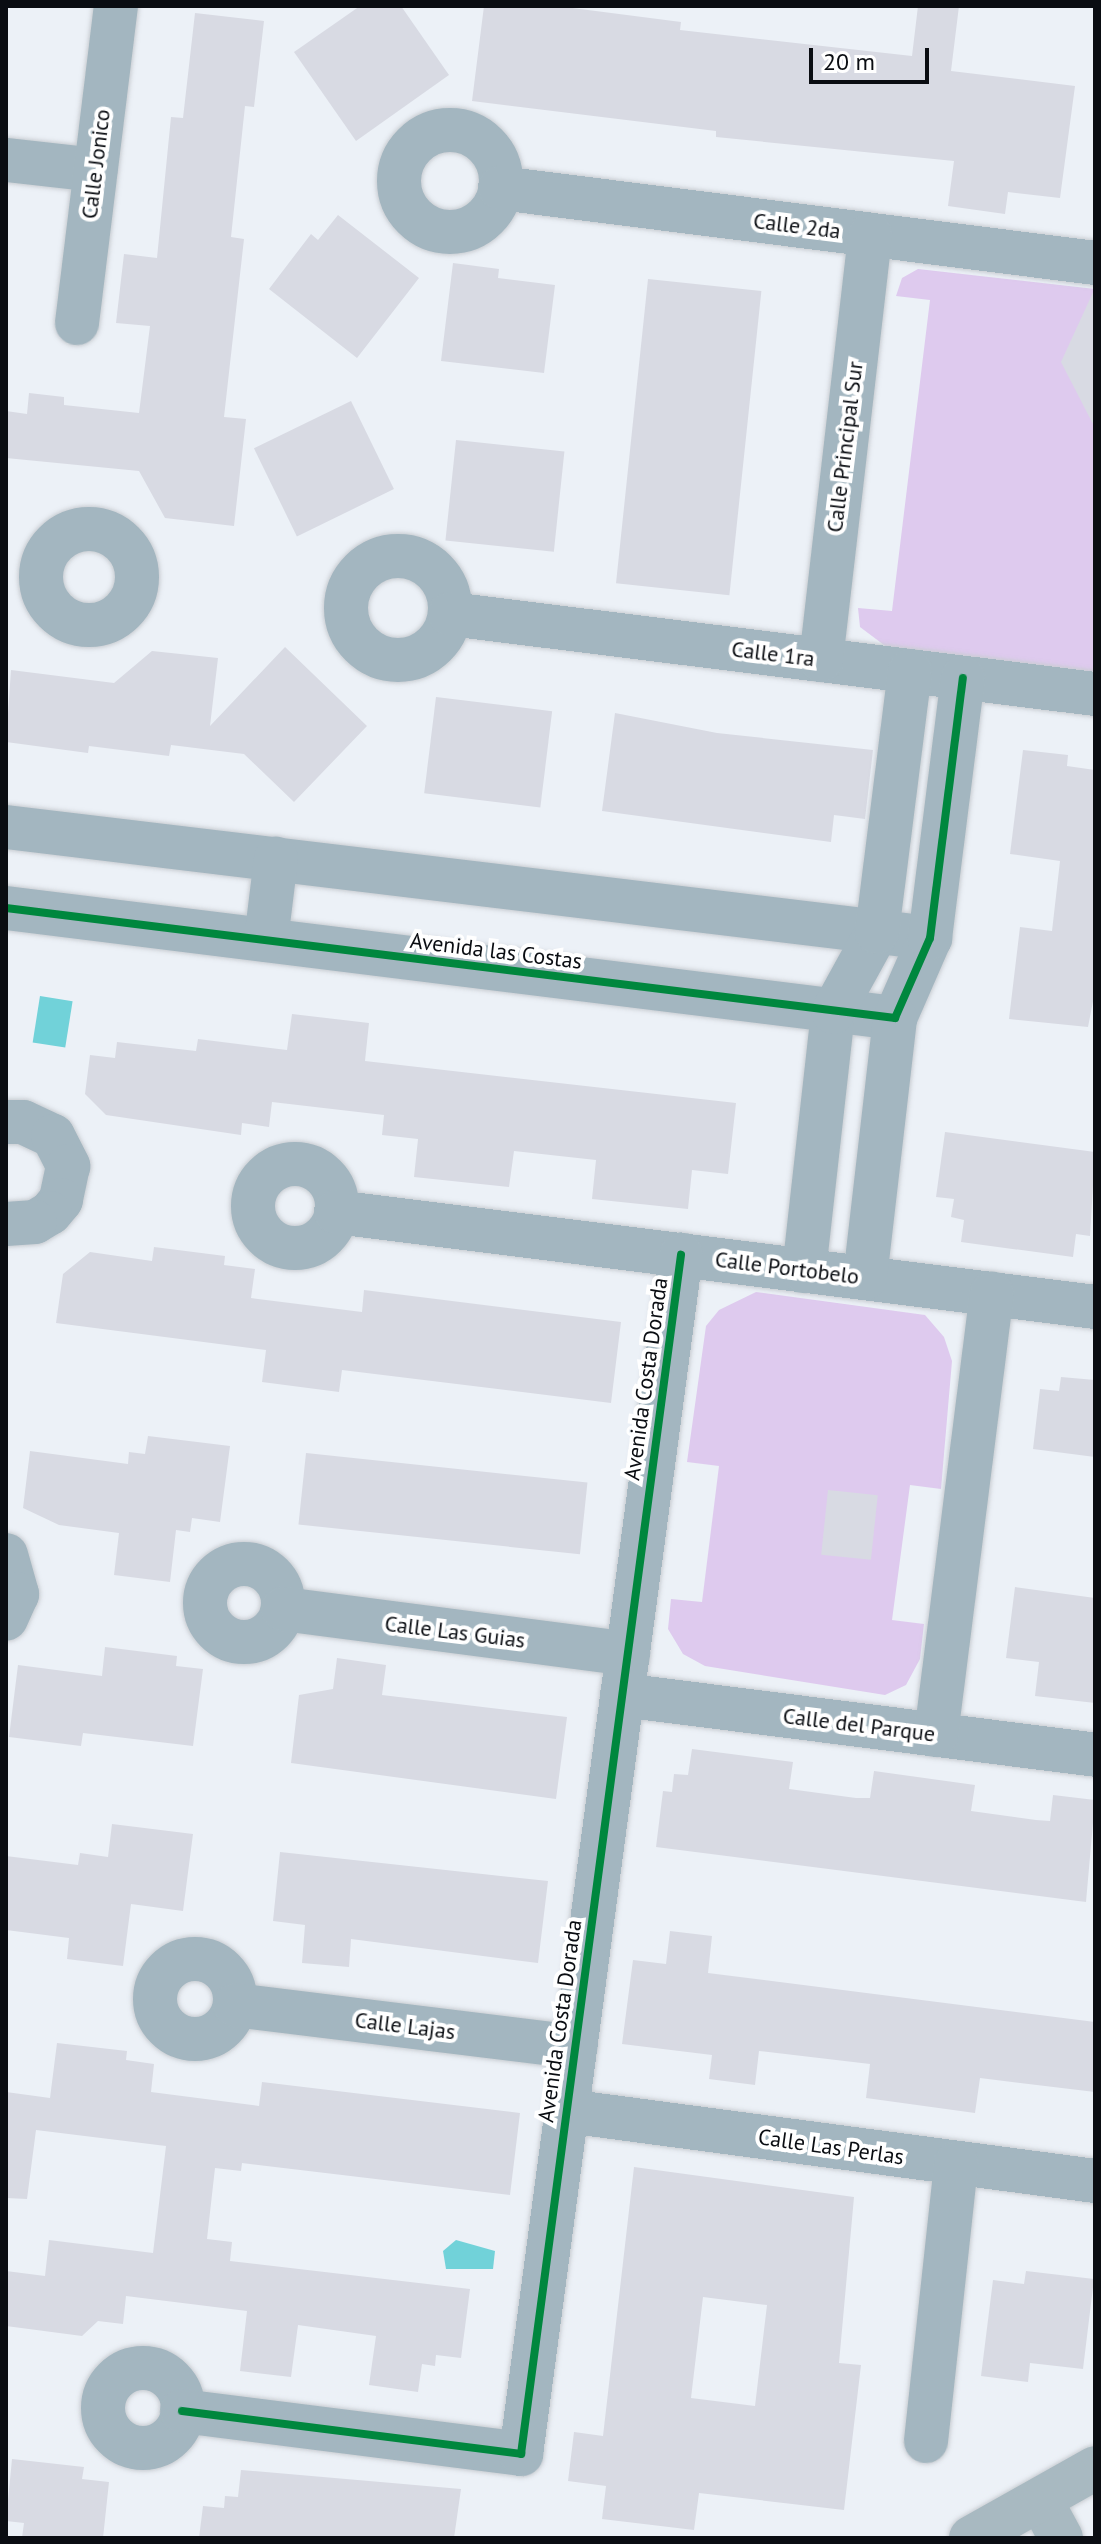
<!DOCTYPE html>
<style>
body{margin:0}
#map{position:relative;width:1101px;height:2544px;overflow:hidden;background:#ecf1f7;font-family:"PT Sans",sans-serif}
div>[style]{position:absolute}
.green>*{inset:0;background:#decaee}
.water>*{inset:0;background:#71d2d9;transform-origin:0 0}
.building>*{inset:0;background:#d8dae3;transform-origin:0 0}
.roads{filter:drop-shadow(0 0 2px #c9cdd2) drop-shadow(0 0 2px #c9cdd2)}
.minor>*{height:44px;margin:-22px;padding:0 22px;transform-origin:22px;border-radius:22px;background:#a3b6c0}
.minor>.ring{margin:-22px;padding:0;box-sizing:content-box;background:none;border:44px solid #a3b6c0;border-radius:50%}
.major>*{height:44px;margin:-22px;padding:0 22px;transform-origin:22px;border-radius:22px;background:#a8b9c1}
.cycleway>*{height:8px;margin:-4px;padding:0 4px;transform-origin:4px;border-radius:4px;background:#00873e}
span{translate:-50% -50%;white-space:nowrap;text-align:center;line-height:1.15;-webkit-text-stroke:8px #fff;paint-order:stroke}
.street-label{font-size:22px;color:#0a0d12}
.frame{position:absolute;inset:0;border:8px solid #0a0d12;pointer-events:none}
.scale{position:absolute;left:809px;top:48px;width:120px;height:36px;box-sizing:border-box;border:4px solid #0a0d12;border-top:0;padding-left:10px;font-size:24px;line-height:28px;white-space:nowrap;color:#0a0d12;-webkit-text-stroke:6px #fff;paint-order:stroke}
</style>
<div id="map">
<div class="green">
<div style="clip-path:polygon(918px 269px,1095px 289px,1095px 672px,888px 648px,860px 627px,858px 608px,892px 611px,930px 300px,896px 296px,902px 278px)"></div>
<div style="clip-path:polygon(756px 1292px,925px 1315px,944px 1337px,952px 1361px,941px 1489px,910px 1485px,892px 1620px,924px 1624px,920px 1659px,906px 1685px,885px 1695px,705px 1666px,683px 1654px,668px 1629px,671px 1599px,702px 1602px,719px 1466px,687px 1462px,706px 1326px,719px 1310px)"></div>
</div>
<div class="water">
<div style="left:40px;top:996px;width:33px;height:47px;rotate:9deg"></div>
<div style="clip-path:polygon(456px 2240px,495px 2251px,493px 2269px,446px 2269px,443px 2251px)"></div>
</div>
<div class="building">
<div style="clip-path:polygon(360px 6px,401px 6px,449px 75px,356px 141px,294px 52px)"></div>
<div style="clip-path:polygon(484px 6px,557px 6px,681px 22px,680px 30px,912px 56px,918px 6px,959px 6px,951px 71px,1075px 86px,1060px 198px,1008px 192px,1005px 214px,948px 206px,954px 161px,716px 137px,716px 131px,472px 101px)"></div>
<div style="clip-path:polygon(195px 13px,264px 21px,254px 107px,245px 106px,231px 237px,244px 239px,224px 417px,246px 419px,234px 526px,165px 518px,139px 471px,6px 458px,6px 411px,27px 414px,29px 393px,64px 397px,64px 405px,139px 413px,150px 326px,116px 323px,124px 254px,157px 258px,171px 117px,183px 118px)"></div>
<div style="clip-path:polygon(338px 215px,419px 278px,357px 358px,269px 289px,311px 234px,318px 240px)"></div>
<div style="clip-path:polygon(453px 263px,499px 269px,498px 278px,555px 285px,544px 373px,441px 361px)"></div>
<div style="left:648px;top:279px;width:114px;height:306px;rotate:6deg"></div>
<div style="clip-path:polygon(1095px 288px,1095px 428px,1061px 362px)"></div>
<div style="left:351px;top:401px;width:98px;height:108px;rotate:64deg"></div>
<div style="left:456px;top:440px;width:109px;height:101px;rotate:6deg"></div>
<div style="clip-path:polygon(285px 647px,367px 726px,294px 802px,244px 754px,171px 745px,169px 756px,89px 746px,88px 753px,6px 742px,11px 670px,114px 683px,152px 651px,218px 658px,210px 726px)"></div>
<div style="left:436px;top:697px;width:117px;height:97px;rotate:7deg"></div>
<div style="clip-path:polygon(615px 713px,717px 733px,873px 750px,865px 819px,834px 815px,831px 842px,602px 811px)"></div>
<div style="clip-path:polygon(1023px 750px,1068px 755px,1067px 766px,1095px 770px,1095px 991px,1088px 1027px,1009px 1019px,1020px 927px,1052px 931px,1060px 861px,1010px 854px)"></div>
<div style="clip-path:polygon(292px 1014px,369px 1023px,365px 1061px,736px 1103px,728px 1174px,692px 1170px,688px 1209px,592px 1199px,596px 1160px,514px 1151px,509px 1187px,414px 1177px,418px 1139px,382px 1135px,384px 1115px,272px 1102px,269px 1127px,242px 1123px,241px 1135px,106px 1115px,85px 1094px,90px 1055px,115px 1058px,117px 1042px,196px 1051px,198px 1039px,287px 1050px)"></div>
<div style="clip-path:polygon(945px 1132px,1095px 1152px,1090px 1236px,1076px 1234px,1073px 1257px,961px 1242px,964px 1220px,951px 1217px,954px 1199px,936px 1197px)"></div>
<div style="clip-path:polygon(154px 1247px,225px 1256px,224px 1265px,255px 1269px,251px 1298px,362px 1312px,364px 1290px,621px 1322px,611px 1403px,342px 1370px,339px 1392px,262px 1382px,266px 1350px,56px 1323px,63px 1274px,90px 1252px,152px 1261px)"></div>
<div style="clip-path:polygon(1061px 1377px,1095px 1380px,1095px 1457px,1033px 1449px,1040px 1389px,1059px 1391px)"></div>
<div style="clip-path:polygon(148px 1436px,230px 1446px,220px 1522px,192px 1518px,190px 1532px,176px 1530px,170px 1582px,114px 1575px,119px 1533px,59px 1525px,23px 1508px,30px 1451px,128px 1464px,129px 1452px,145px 1454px)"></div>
<div style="left:306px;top:1453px;width:283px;height:72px;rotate:6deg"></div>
<div style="left:828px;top:1490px;width:50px;height:65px;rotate:6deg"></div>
<div style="clip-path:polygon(1015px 1587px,1095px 1598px,1095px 1703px,1035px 1696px,1039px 1662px,1006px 1658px)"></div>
<div style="clip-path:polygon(105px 1647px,177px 1656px,176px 1666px,203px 1669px,193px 1746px,83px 1733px,81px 1746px,9px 1737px,18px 1665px,102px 1676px)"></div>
<div style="clip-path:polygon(337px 1658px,386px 1665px,382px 1695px,567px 1717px,556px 1799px,291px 1763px,299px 1695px,333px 1689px)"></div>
<div style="clip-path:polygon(692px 1749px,793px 1762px,789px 1789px,856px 1798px,870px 1798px,874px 1771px,975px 1785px,971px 1811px,1036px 1820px,1050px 1821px,1053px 1795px,1095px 1800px,1086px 1902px,656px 1847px,663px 1791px,672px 1792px,674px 1774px,688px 1775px)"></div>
<div style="clip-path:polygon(112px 1824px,193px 1834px,183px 1911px,131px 1904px,123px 1966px,67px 1959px,69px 1938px,6px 1930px,6px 1856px,78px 1865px,80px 1853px,108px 1857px)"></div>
<div style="clip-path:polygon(280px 1852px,548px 1881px,538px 1963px,351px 1939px,349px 1967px,302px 1963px,305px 1925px,273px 1921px)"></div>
<div style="clip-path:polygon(670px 1931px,712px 1936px,708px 1973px,1095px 2022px,1095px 2092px,980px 2078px,975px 2113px,866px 2098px,870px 2064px,759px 2051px,755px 2085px,709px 2079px,712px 2055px,622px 2044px,633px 1960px,666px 1964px)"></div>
<div style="clip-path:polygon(57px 2043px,127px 2051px,126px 2060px,154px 2064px,151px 2092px,259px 2106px,262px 2082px,520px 2113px,510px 2195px,242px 2163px,241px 2171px,215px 2168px,207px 2239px,232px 2242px,230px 2261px,470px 2289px,461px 2358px,436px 2355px,435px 2366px,422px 2364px,418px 2392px,369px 2385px,376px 2336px,298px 2325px,291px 2377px,240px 2371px,247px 2311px,126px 2296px,123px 2324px,98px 2321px,82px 2336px,6px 2326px,6px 2271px,45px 2276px,49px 2240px,153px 2253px,166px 2146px,36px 2130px,27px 2199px,6px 2198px,6px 2092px,50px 2098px)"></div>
<div style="clip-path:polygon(evenodd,634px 2167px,854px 2197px,839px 2363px,861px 2365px,844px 2510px,699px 2493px,694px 2530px,602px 2519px,606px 2486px,568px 2481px,574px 2432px,603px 2436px,634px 2167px,703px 2297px,767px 2305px,755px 2406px,691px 2398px,703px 2297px)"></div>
<div style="clip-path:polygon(1026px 2271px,1094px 2279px,1083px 2369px,1030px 2363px,1028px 2382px,981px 2376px,993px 2280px,1024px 2284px)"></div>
<div style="clip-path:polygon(12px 2459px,84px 2467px,82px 2479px,109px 2482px,103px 2538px,22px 2538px,24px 2523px,6px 2521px)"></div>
<div style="clip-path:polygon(241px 2470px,461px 2489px,454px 2538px,199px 2538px,203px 2506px,224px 2508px,225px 2496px,238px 2497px)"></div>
</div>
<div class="roads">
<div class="minor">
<div class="ring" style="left:399px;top:130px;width:58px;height:58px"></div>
<div style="left:6px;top:160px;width:90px;rotate:6.4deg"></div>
<div style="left:500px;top:188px;width:600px;rotate:7.18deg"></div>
<div style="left:77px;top:323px;width:319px;rotate:-83deg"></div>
<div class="ring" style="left:41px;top:529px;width:52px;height:52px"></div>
<div class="ring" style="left:346px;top:556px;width:60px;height:60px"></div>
<div style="left:450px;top:614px;width:650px;rotate:7.07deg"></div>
<div style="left:821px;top:660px;width:428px;rotate:-83.4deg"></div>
<div style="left:6px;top:827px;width:931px;rotate:6.85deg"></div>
<div style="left:6px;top:908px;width:896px;rotate:7.05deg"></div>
<div style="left:895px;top:1018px;width:87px;rotate:-66.4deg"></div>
<div style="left:930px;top:938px;width:262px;rotate:-82.8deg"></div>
<div style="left:266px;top:940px;width:82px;rotate:-83deg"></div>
<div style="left:6px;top:1122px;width:17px"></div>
<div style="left:23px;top:1122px;width:33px;rotate:25deg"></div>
<div style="left:53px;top:1136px;width:34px;rotate:63deg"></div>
<div style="left:68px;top:1166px;width:35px;rotate:102deg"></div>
<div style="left:61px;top:1200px;width:17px;rotate:130deg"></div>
<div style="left:50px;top:1213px;width:17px;rotate:149deg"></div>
<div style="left:35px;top:1222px;width:29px;rotate:176deg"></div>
<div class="ring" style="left:253px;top:1164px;width:40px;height:40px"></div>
<div style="left:336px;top:1212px;width:765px;rotate:7.13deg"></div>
<div style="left:804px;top:1271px;width:261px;rotate:-83.6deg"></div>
<div style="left:833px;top:1012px;width:91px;rotate:-61.2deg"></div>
<div style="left:877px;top:932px;width:263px;rotate:-82.8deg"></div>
<div style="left:865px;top:1278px;width:262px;rotate:-83.4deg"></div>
<div style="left:6px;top:1555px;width:41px;rotate:74.2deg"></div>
<div style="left:17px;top:1594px;width:27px;rotate:114deg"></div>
<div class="ring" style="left:205px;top:1564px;width:34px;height:34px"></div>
<div style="left:283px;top:1609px;width:348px;rotate:7.4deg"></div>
<div style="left:622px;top:1695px;width:477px;rotate:7.2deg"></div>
<div style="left:936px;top:1735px;width:445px;rotate:-82.8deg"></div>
<div class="ring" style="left:155px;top:1959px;width:36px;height:36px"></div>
<div style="left:235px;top:2005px;width:343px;rotate:7deg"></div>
<div style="left:567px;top:2111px;width:533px;rotate:7.55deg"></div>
<div class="ring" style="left:103px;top:2368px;width:36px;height:36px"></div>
<div style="left:182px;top:2411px;width:342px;rotate:7.2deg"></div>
<div style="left:521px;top:2454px;width:1210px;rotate:-82.4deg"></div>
<div style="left:926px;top:2441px;width:279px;rotate:-83.8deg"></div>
</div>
<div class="major">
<div style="left:1041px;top:2501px;width:42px;rotate:61.6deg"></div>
<div style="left:971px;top:2538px;width:142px;rotate:-29.4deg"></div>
</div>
</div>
<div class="cycleway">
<div style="left:6px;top:908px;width:896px;rotate:7.05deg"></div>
<div style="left:895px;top:1018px;width:87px;rotate:-66.4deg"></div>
<div style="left:930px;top:938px;width:262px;rotate:-82.8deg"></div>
<div style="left:182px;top:2411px;width:342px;rotate:7.2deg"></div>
<div style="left:521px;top:2454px;width:1210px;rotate:-82.4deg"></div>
</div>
<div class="street-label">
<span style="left:96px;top:164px;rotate:-83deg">Calle Jonico</span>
<span style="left:797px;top:226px;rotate:7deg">Calle 2da</span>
<span style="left:845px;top:447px;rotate:-83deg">Calle Principal Sur</span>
<span style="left:773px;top:654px;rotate:7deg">Calle 1ra</span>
<span style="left:496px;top:951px;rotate:7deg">Avenida las Costas</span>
<span style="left:787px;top:1268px;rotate:7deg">Calle Portobelo</span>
<span style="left:646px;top:1379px;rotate:-82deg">Avenida Costa Dorada</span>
<span style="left:455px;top:1632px;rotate:7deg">Calle Las Guias</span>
<span style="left:859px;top:1725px;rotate:7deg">Calle del Parque</span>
<span style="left:560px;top:2021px;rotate:-82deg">Avenida Costa Dorada</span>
<span style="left:405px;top:2026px;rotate:7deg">Calle Lajas</span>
<span style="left:831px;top:2147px;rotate:8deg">Calle Las Perlas</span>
</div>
<div class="frame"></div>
<div class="scale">20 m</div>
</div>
